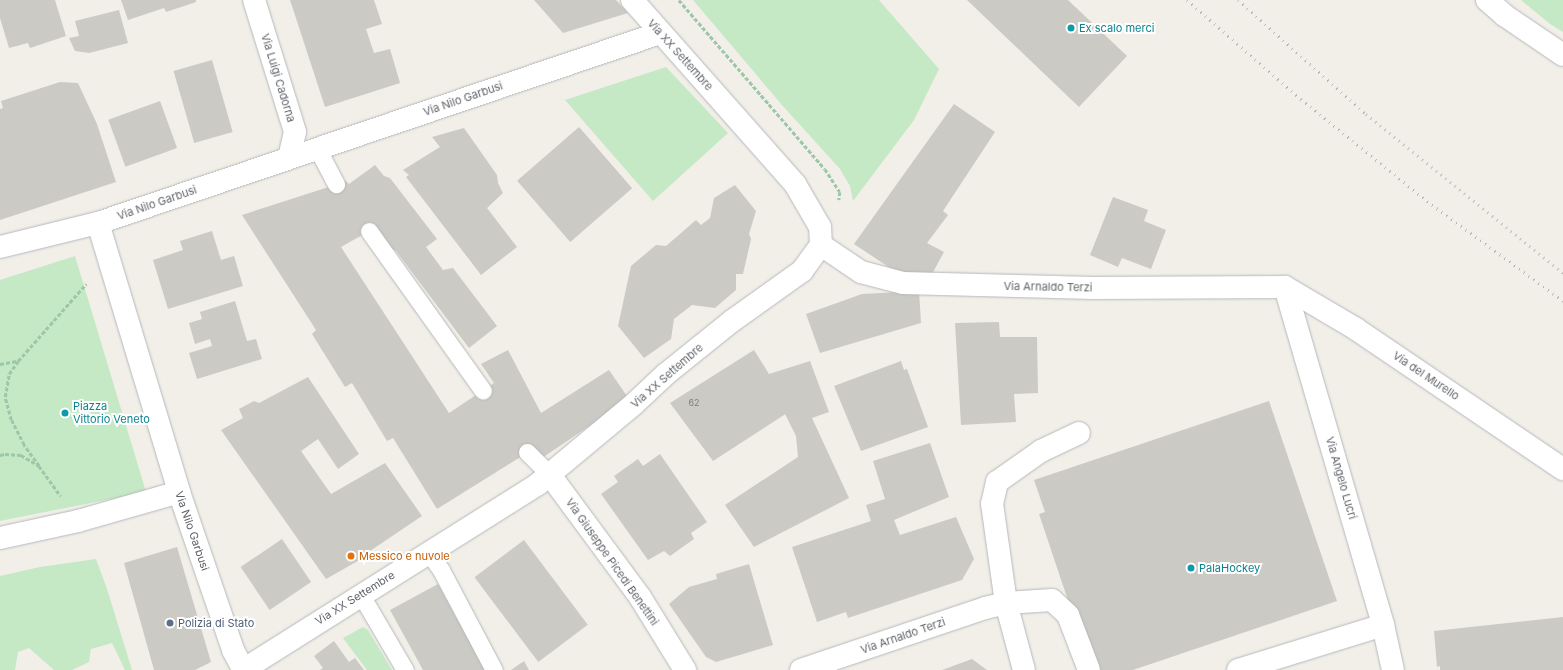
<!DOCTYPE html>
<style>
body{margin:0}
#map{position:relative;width:1563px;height:670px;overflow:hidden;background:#f1efe8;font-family:Inter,sans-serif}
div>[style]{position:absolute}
.green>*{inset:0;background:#c5e8c5}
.building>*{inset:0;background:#cccac5;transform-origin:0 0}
.path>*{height:2.5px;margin-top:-1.25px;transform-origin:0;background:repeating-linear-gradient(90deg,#9cc7a9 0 4px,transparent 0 6px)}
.roads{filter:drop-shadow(0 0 1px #b5b8bc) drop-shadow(0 0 1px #b5b8bc)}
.lane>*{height:17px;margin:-8.5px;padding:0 8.5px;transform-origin:8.5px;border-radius:8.5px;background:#fff}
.street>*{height:22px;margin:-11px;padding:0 11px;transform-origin:11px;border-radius:11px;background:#fff}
.secondary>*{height:22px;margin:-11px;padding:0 11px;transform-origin:11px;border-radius:11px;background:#fff}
.rail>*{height:3px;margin-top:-1.5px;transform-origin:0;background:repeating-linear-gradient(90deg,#b6b7b8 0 1px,transparent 0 6px)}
.dots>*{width:11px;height:11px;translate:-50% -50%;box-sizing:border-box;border:2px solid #fff;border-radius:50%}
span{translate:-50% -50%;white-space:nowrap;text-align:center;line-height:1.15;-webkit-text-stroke:4px #fff;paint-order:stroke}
.number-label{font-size:9px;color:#7a7d7f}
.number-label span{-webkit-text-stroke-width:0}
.culture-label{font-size:11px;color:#0d838f}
.left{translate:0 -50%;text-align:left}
.street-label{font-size:11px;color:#5f6368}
.food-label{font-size:11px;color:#c56008}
.service-label{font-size:11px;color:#4e5e75}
</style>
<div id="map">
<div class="green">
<div style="clip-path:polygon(693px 0,879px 0,939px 69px,914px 120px,853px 201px,850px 186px,840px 169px,782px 105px)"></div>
<div style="clip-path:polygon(1521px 0,1563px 0,1563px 32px,1550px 24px)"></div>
<div style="clip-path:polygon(666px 67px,728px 133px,653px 201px,565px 100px)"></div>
<div style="clip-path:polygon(75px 256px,146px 492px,0 521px,0 280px)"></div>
<div style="clip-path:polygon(96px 559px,107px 589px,132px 670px,125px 670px,112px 643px,91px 649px,89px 662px,72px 670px,54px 670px,29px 648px,18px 652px,15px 670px,0 670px,0 576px,40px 567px)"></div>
<div style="clip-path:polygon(363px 627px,368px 630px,392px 670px,367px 670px,343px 638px)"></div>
</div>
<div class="building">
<div style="clip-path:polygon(0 0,55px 0,66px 36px,30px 48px,28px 43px,9px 48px,0 18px)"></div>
<div style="clip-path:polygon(121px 0,196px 0,196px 2px,166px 12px,164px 8px,128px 20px)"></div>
<div style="clip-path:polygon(290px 0,374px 0,382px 24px,366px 29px,374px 53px,390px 49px,400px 83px,325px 107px)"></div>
<div style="clip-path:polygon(534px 0,616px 0,628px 13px,563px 33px)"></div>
<div style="clip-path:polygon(967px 0,1068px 0,1127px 56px,1079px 107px)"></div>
<div style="clip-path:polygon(119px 10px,128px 43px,89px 53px,75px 51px,69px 38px,79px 36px,75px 21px)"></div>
<div style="left:212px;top:60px;width:75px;height:40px;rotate:74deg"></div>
<div style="clip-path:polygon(60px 82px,78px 83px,97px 124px,116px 182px,0 220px,0 109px,3px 108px,1px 101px)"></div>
<div style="left:160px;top:101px;width:50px;height:55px;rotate:70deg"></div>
<div style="clip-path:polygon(954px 104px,995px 132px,943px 211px,948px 215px,927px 243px,944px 252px,932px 274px,899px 274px,854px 244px)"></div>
<div style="left:579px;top:127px;width:81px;height:82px;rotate:49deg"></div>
<div style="clip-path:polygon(464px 128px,497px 175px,498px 183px,503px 193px,487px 208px,517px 247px,481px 275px,406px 177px,409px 175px,403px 170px,440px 147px,432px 137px)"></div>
<div style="clip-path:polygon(375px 165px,384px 176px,390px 178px,437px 239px,426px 247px,443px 270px,453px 268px,497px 326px,469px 348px,396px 251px,388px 246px,374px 227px,376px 224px,371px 230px,341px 247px,449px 413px,494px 383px,481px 364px,508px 350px,541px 413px,609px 370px,629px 399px,542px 458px,535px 448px,437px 509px,393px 438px,387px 441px,352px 383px,345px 387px,312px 334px,316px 330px,242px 215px,341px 183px,346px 181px,349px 184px)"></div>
<div style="clip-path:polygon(735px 185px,756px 211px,749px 234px,751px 239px,743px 274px,736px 274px,736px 290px,715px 308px,692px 305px,674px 319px,671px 339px,644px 358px,618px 326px,631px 266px,656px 245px,666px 246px,696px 220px,701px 225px,710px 218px,714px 198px)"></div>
<div style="clip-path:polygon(1113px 197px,1148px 210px,1144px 221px,1166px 230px,1151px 269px,1122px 258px,1118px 267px,1090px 255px)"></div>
<div style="clip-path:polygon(212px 231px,221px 260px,234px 256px,243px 286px,168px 309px,153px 260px,183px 250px,180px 241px)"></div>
<div style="clip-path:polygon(919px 291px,921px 323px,820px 353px,806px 314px,862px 294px)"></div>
<div style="clip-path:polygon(235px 301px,247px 341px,256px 339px,262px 359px,197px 379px,189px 353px,212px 346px,210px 339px,195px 344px,189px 323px,202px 319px,200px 312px)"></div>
<div style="clip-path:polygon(999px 322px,1000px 337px,1037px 337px,1038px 393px,1014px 394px,1016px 422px,961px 425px,955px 323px)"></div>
<div style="clip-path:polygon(754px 350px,769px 374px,810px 361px,829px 412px,812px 418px,849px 498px,754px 547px,725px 505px,798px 457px,796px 436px,785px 414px,788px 411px,784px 415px,713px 461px,670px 403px)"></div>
<div style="clip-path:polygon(901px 361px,904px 370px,907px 369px,928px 427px,861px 451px,834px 386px)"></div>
<div style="clip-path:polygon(308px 377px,359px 454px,338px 469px,318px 439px,301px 451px,331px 494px,385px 463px,422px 516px,370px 551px,372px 553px,326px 579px,221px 430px,243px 418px,239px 409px,254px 401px,259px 403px)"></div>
<div style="clip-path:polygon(1269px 401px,1337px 601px,1133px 670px,1097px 670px,1086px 654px,1039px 514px,1045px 512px,1034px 480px)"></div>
<div style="clip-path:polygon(930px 443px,949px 497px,894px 520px,900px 535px,956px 517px,974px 559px,962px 580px,848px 618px,846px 612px,817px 622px,792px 547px,871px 521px,866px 505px,885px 499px,873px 461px)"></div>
<div style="clip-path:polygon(660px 454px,707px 522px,691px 533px,694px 539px,670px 556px,664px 551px,648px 560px,601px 494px,618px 482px,614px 476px,638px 459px,643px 466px)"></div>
<div style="left:282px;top:539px;width:52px;height:50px;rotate:56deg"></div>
<div style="left:524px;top:540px;width:106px;height:62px;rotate:53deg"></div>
<div style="clip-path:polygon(177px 547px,211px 662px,195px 670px,154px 670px,124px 563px)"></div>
<div style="clip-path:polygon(749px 564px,773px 645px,716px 662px,706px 657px,669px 604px,689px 587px,717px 579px,716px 574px)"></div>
<div style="clip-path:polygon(438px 584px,448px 602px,485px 670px,423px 670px,390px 610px)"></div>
<div style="clip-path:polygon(1563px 617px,1563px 670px,1440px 670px,1440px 666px,1437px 667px,1434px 631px)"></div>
<div style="clip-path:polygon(334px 641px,349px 662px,355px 658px,364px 670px,320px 670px,323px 668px,314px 656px)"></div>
<div style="clip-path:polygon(972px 659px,987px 670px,942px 670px)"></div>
<div style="clip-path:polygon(524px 661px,529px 670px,511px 670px)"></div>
</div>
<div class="path">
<div style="left:679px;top:0;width:223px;rotate:49.2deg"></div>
<div style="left:825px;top:169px;width:27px;rotate:57deg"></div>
<div style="left:840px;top:192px;width:8px;rotate:97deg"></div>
<div style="left:0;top:364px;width:17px;rotate:-10deg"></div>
<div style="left:0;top:455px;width:5px;rotate:-11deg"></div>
<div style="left:5px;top:454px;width:16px;rotate:4deg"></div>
<div style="left:21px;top:455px;width:21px;rotate:31deg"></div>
<div style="left:39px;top:466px;width:37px;rotate:54deg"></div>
<div style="left:39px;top:466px;width:26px;rotate:-126deg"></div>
<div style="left:24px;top:445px;width:28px;rotate:-117deg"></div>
<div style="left:11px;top:420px;width:24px;rotate:-105deg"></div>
<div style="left:5px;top:397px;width:23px;rotate:-80deg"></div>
<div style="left:9px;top:374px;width:16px;rotate:-55deg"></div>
<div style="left:18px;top:361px;width:103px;rotate:-48.6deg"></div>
</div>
<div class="roads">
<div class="lane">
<div style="left:317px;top:148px;width:41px;rotate:62.2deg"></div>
<div style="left:369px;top:231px;width:196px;rotate:54.5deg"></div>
<div style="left:527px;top:452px;width:33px;rotate:45deg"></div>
<div style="left:428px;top:552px;width:22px;rotate:54deg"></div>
<div style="left:441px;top:570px;width:113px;rotate:62.1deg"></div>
<div style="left:361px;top:595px;width:87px;rotate:59.6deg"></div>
</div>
<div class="street">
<div style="left:254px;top:0;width:138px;rotate:72.7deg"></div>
<div style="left:295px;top:132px;width:26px;rotate:103deg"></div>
<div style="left:1487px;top:0;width:23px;rotate:41deg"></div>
<div style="left:1504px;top:15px;width:71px;rotate:34.1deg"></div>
<div style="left:98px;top:223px;width:281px;rotate:73.2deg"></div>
<div style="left:179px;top:492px;width:167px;rotate:71.1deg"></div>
<div style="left:233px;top:650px;width:21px;rotate:62deg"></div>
<div style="left:821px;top:245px;width:48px;rotate:34deg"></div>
<div style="left:861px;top:272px;width:43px;rotate:14.7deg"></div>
<div style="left:903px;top:283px;width:190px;rotate:1.5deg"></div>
<div style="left:1093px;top:288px;width:192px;rotate:-0.3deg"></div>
<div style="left:1285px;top:287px;width:82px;rotate:30.6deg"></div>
<div style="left:1356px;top:329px;width:250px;rotate:34.1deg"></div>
<div style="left:0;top:247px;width:101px;rotate:-13.8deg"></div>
<div style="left:98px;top:223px;width:593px;rotate:-18.68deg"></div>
<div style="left:550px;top:475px;width:152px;rotate:53.6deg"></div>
<div style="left:640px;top:597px;width:86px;rotate:58.3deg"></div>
<div style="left:0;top:538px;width:80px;rotate:-12.3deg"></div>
<div style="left:78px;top:521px;width:105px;rotate:-16deg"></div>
<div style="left:243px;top:670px;width:349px;rotate:-32.2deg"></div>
<div style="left:538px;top:484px;width:125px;rotate:-39.8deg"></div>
<div style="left:634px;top:404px;width:44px;rotate:-43.2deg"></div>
<div style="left:666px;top:374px;width:85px;rotate:-38.8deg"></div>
<div style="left:732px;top:321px;width:86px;rotate:-35.5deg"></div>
<div style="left:802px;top:271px;width:32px;rotate:-54deg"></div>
<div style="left:821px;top:245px;width:18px;rotate:-93deg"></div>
<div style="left:820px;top:227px;width:50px;rotate:-120.2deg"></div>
<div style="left:795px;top:184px;width:246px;rotate:-131.5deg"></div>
<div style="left:801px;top:670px;width:194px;rotate:-18.6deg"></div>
<div style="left:985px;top:608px;width:22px;rotate:-13deg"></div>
<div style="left:1006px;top:603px;width:46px;rotate:-3.7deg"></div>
<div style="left:1052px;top:600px;width:22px;rotate:43deg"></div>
<div style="left:1068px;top:615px;width:59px;rotate:69.1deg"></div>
<div style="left:1024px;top:670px;width:69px;rotate:-105deg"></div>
<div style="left:1006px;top:603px;width:100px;rotate:-98deg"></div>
<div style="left:992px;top:504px;width:23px;rotate:-77deg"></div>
<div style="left:997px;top:482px;width:54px;rotate:-35.2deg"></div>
<div style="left:1041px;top:451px;width:42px;rotate:-25.3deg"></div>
<div style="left:1238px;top:670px;width:152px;rotate:-17.2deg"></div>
</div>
<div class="secondary">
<div style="left:1285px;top:287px;width:352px;rotate:73.8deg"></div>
<div style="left:1383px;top:625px;width:46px;rotate:77.5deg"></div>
</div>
</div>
<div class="rail">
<div style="left:1187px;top:0;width:151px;rotate:41deg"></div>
<div style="left:1301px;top:99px;width:162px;rotate:39deg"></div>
<div style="left:1427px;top:201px;width:169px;rotate:36.3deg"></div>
<div style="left:1238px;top:0;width:171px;rotate:41.7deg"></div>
<div style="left:1366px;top:114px;width:253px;rotate:38.9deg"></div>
</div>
<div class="dots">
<div style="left:1071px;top:28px;background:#0f9aa8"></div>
<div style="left:65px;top:413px;background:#0f9aa8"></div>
<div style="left:351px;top:556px;background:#e8710a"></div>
<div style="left:1191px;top:568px;background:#0f9aa8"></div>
<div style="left:170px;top:623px;background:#5c6f8a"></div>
</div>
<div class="number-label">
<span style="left:694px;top:403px">62</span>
</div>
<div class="culture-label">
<span class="left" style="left:1079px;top:28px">Ex scalo merci</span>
<span class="left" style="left:73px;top:413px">Piazza<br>Vittorio Veneto</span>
<span class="left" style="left:1199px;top:568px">PalaHockey</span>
</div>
<div class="street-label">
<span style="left:680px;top:55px;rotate:48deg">Via XX Settembre</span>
<span style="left:278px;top:78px;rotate:73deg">Via Luigi Cadorna</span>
<span style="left:463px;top:99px;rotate:-19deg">Via Nilo Garbusi</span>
<span style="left:157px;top:203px;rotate:-19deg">Via Nilo Garbusi</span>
<span style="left:1048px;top:287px;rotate:1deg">Via Arnaldo Terzi</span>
<span style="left:667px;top:376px;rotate:-41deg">Via XX Settembre</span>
<span style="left:1426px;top:376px;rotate:34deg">Via del Murello</span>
<span style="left:1341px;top:478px;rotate:74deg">Via Angelo Lucri</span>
<span style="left:192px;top:531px;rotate:71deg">Via Nilo Garbusi</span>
<span style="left:612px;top:562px;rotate:55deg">Via Giuseppe Picedi Benettini</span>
<span style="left:355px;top:598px;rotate:-32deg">Via XX Settembre</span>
<span style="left:903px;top:636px;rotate:-19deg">Via Arnaldo Terzi</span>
</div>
<div class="food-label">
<span class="left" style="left:359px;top:556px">Messico e nuvole</span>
</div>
<div class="service-label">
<span class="left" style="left:178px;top:623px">Polizia di Stato</span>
</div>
</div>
